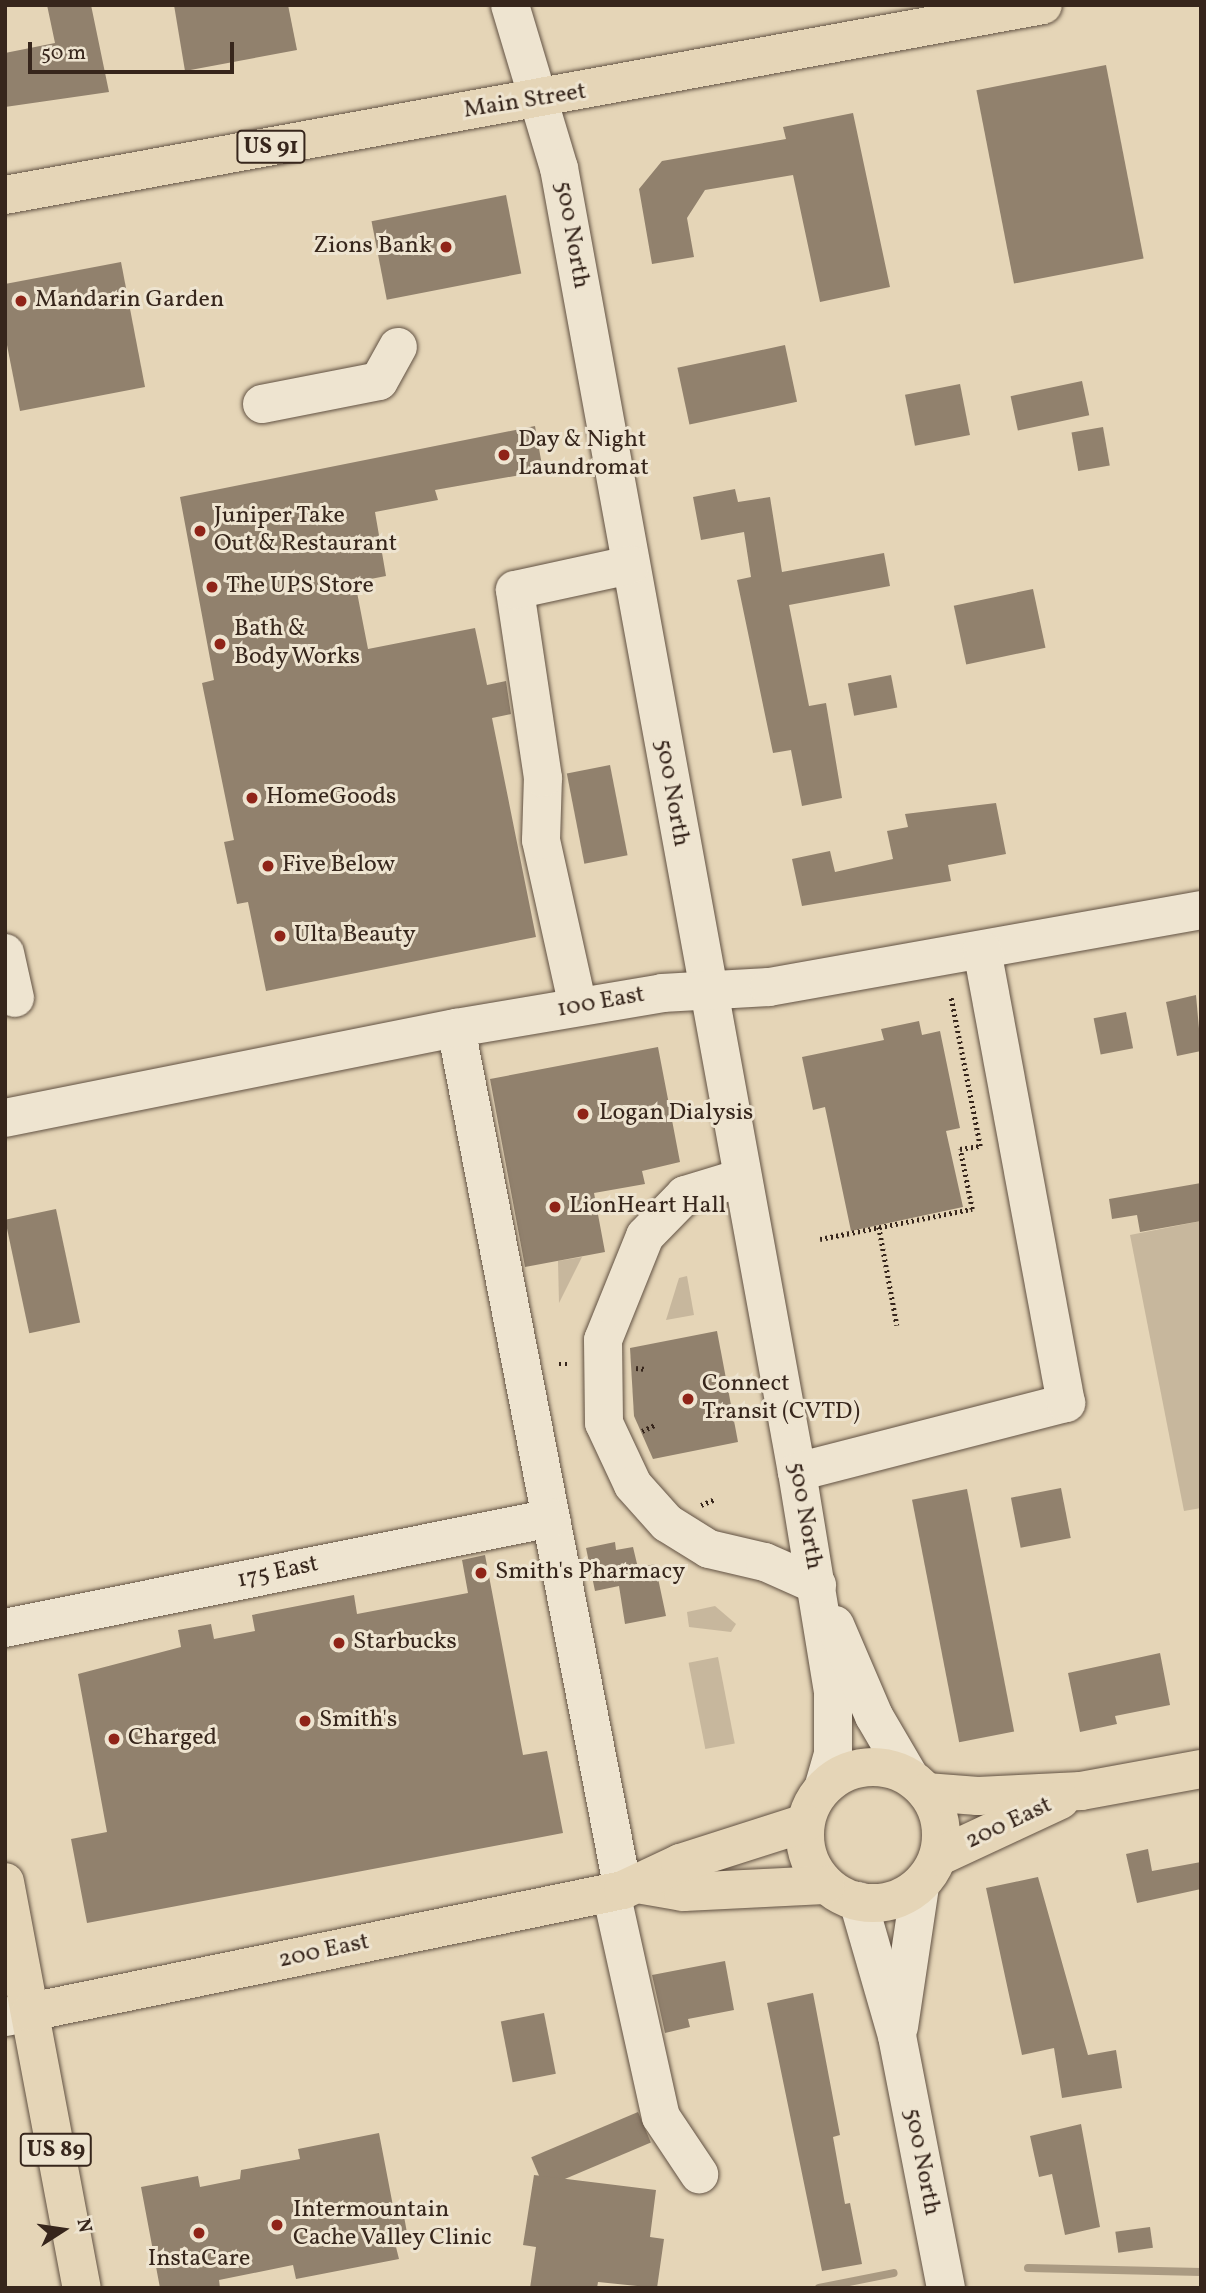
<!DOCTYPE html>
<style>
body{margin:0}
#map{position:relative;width:1206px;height:2293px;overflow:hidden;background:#e5d5b7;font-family:Vollkorn,serif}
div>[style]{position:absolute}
.green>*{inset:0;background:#c7b79d;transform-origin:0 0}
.stream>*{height:8px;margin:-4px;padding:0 4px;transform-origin:4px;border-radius:4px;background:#aa9a82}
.building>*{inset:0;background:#91816d;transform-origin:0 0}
.path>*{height:4.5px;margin-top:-2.25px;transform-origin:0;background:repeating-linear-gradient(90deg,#37261c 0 2px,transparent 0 5.5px)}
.roads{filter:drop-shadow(0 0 2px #625243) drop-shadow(0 0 2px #625243)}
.minor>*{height:38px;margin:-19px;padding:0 19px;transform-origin:19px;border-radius:19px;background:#eee4d0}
.major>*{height:38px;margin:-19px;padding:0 19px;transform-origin:19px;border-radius:19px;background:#e5d5b7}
.major>.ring{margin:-19px;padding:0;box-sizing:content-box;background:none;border:38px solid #e5d5b7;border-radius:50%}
.dots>*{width:19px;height:19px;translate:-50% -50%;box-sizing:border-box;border:4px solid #eee4d0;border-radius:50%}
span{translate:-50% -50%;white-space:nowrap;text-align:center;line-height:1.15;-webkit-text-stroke:6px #eee4d0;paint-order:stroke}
.shield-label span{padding:2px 5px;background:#eee4d0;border:2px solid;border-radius:5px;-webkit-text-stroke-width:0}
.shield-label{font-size:23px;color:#37261c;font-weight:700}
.street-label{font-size:24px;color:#37261c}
.poi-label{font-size:24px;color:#37261c}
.right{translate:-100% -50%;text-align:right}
.left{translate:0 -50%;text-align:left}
.frame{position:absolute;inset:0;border:7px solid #37261c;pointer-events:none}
.north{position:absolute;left:28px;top:2195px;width:70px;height:70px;-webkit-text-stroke:5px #eee4d0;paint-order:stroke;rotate:78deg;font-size:19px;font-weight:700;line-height:28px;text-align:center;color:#37261c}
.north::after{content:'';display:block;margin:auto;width:24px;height:32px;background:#37261c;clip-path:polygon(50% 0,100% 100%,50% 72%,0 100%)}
.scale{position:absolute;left:28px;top:42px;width:206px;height:32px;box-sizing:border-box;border:4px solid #37261c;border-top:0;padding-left:9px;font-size:21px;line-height:24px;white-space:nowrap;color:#37261c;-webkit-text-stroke:5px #eee4d0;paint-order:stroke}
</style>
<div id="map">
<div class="green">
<div style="clip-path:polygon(1201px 1221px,1201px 1508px,1184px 1511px,1130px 1235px)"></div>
<div style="clip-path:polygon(582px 1257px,559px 1303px,558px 1261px)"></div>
<div style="clip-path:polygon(687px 1276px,694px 1315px,666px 1320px,679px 1278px)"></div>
<div style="clip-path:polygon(715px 1606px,736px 1624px,731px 1632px,689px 1627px,687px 1612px)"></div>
<div style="left:718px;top:1657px;width:88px;height:30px;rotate:79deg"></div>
</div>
<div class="stream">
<div style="left:1028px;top:2268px;width:173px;rotate:1.3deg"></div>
<div style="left:819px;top:2288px;width:76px;rotate:-11.3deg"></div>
</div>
<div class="building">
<div style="clip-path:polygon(47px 5px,91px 5px,109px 92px,5px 107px,5px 53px,55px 43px)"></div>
<div style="clip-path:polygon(174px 5px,288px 5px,297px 50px,185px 71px)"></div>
<div style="left:1106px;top:65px;width:197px;height:132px;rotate:79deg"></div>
<div style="clip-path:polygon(853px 113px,890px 287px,820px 302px,793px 175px,705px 190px,687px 218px,694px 257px,652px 264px,639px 189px,662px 161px,786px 139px,783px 127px)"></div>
<div style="left:506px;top:195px;width:80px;height:137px;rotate:79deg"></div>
<div style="clip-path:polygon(121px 262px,145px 387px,20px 411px,5px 335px,5px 284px)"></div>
<div style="left:785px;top:345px;width:58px;height:110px;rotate:78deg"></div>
<div style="left:1082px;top:381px;width:35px;height:73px;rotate:78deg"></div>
<div style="left:960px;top:384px;width:52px;height:56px;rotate:79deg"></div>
<div style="clip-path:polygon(535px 426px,543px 471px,435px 490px,438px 500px,375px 512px,386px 576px,355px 582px,368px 649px,475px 628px,487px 685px,506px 681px,511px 714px,492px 718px,536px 937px,266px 991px,248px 902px,237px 904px,224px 842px,234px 840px,202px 683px,214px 680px,180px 497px)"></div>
<div style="left:1103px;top:427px;width:39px;height:32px;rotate:80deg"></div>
<div style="clip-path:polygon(735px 489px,738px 502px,770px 497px,782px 572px,884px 553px,890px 586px,789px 605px,809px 706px,826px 703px,842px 798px,802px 806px,791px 750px,773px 753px,737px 580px,751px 577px,744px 532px,701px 540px,693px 497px)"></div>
<div style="left:1033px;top:589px;width:60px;height:81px;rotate:78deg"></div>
<div style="left:891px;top:675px;width:33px;height:44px;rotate:79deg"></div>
<div style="left:610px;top:765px;width:92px;height:44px;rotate:79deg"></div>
<div style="clip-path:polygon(996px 803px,1006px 854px,948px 865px,951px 881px,802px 906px,792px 859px,830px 851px,835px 872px,893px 859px,887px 831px,908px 827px,905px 814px)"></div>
<div style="clip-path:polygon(1196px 995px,1201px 1051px,1177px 1056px,1166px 1002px)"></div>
<div style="left:1126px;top:1012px;width:37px;height:33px;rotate:79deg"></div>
<div style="clip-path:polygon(919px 1021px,922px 1035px,940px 1031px,960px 1128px,946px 1131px,963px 1207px,851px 1231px,825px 1107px,813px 1110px,802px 1057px,884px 1040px,881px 1029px)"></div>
<div style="clip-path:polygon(658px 1047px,680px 1162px,642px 1171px,645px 1184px,594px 1193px,605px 1252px,525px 1267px,490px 1079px)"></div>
<div style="clip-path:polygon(1201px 1183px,1201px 1221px,1140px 1232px,1137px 1215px,1112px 1219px,1109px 1199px)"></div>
<div style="left:56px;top:1209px;width:116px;height:52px;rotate:78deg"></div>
<div style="clip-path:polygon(717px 1331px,738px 1442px,653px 1459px,634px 1416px,630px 1348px)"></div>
<div style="left:1061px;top:1488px;width:51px;height:51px;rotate:79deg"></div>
<div style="left:967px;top:1489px;width:247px;height:56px;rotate:79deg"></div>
<div style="clip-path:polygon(615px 1542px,616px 1550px,633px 1547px,638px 1568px,655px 1564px,666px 1616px,625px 1624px,619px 1586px,595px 1591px,586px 1548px)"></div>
<div style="clip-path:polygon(485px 1555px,523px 1755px,547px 1751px,563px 1833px,87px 1923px,71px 1839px,107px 1832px,78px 1674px,181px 1647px,178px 1630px,211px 1624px,214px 1639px,255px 1631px,252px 1615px,354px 1595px,357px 1614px,468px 1593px,462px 1560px)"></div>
<div style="clip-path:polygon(1160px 1653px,1170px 1705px,1115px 1716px,1117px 1724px,1080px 1732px,1068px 1673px)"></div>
<div style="clip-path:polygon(1148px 1849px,1152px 1871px,1201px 1862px,1201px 1889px,1137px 1903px,1126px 1854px)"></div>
<div style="clip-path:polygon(1038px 1877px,1088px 2055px,1116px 2050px,1122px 2088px,1062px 2098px,1054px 2048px,1022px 2055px,986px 1888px)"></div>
<div style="clip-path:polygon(725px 1961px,734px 2010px,688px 2019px,690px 2027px,665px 2033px,652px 1975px)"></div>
<div style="clip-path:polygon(813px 1993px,840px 2135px,833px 2137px,845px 2204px,850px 2203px,862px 2264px,822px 2271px,767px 2003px)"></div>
<div style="left:544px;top:2013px;width:62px;height:44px;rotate:79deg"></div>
<div style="left:638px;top:2112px;width:33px;height:116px;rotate:67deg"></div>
<div style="clip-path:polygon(1081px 2124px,1100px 2227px,1065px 2235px,1052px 2174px,1039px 2177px,1030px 2136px)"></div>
<div style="clip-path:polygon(379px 2133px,393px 2206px,402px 2205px,409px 2244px,396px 2247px,399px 2259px,296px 2279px,293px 2265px,219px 2280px,220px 2288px,160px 2288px,141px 2187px,198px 2176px,200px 2187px,240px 2179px,241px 2170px,300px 2159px,298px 2149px)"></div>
<div style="clip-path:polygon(534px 2175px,656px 2190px,650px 2237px,664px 2239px,657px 2288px,598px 2282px,597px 2288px,530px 2288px,536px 2247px,523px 2245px)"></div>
<div style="left:1150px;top:2227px;width:21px;height:35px;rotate:82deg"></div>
</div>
<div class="path">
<div style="left:879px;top:1227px;width:100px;rotate:79.6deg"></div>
<div style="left:820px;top:1239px;width:155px;rotate:-11.2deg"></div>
<div style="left:972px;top:1209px;width:61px;rotate:-101.3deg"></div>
<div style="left:960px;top:1149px;width:20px;rotate:-9deg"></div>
<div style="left:980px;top:1146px;width:151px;rotate:-101.1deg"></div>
<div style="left:559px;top:1364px;width:10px"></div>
<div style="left:636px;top:1368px;width:10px;rotate:6deg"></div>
<div style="left:642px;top:1431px;width:14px;rotate:-25deg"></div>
<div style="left:701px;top:1505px;width:15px;rotate:-23deg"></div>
</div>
<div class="roads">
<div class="minor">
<div style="left:510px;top:5px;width:170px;rotate:73.3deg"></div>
<div style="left:559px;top:168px;width:1326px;rotate:79.66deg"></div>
<div style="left:797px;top:1472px;width:223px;rotate:80.7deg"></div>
<div style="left:833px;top:1692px;width:62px;rotate:90deg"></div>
<div style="left:833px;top:1754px;width:32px;rotate:106deg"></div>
<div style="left:262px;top:404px;width:119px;rotate:-11.1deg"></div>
<div style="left:379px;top:381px;width:39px;rotate:-61deg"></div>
<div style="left:5px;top:953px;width:46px;rotate:77.5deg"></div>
<div style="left:578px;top:1007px;width:171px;rotate:-102.5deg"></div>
<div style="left:541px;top:840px;width:62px;rotate:-88.2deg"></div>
<div style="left:543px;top:778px;width:190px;rotate:-98.5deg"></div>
<div style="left:515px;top:590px;width:118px;rotate:-12.3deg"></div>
<div style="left:456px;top:1028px;width:878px;rotate:79.04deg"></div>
<div style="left:5px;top:1118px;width:460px;rotate:-11.3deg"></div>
<div style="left:456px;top:1028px;width:209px;rotate:-9.6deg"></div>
<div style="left:662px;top:993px;width:107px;rotate:-3.2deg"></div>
<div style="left:769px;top:987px;width:439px;rotate:-10.1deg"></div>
<div style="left:741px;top:1178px;width:59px;rotate:163.1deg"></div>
<div style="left:685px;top:1195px;width:57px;rotate:134.3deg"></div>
<div style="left:645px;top:1236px;width:112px;rotate:112deg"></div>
<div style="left:603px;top:1340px;width:83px;rotate:89.3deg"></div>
<div style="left:604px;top:1423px;width:68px;rotate:64.9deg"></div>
<div style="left:633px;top:1485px;width:51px;rotate:48.2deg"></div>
<div style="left:667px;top:1523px;width:49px;rotate:31.8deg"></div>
<div style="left:709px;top:1549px;width:57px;rotate:13.1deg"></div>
<div style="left:765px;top:1562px;width:57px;rotate:23.9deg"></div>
<div style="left:797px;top:1472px;width:278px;rotate:-14.4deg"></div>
<div style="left:1066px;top:1403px;width:460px;rotate:-100.5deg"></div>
<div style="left:835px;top:1625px;width:99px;rotate:66.8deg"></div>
<div style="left:874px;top:1716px;width:69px;rotate:59.7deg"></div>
<div style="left:5px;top:1628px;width:557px;rotate:-11.39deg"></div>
<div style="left:611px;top:1892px;width:230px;rotate:77.5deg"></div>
<div style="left:661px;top:2117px;width:69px;rotate:56.3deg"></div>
<div style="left:858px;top:1901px;width:141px;rotate:73.9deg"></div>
<div style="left:897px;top:2036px;width:257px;rotate:79deg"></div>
<div style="left:5px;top:2017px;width:25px;rotate:-11deg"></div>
<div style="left:899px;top:2027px;width:142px;rotate:-81.5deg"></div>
</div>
<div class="major">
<div style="left:5px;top:195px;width:1055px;rotate:-10.37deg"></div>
<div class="ring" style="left:805px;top:1767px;width:98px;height:98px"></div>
<div style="left:926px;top:1792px;width:52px;rotate:4.4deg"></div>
<div style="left:978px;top:1796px;width:103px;rotate:-2.8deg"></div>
<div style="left:1081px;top:1791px;width:122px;rotate:-10.4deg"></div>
<div style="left:938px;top:1857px;width:135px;rotate:-25deg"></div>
<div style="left:5px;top:1882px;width:413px;rotate:79.3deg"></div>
<div style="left:643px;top:1885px;width:41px;rotate:9.9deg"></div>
<div style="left:683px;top:1892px;width:143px;rotate:-2.8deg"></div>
<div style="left:30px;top:2012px;width:605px;rotate:-11.63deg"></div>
<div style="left:623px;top:1890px;width:63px;rotate:-25.3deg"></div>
<div style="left:680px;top:1863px;width:131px;rotate:-17.7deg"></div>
</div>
</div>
<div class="dots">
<div style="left:446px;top:247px;background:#8f2418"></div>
<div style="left:21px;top:301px;background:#8f2418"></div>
<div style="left:504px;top:455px;background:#8f2418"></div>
<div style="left:200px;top:531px;background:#8f2418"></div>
<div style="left:212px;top:587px;background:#8f2418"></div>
<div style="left:220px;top:644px;background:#8f2418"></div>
<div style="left:252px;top:798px;background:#8f2418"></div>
<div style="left:268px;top:866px;background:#8f2418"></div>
<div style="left:280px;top:936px;background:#8f2418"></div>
<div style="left:583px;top:1114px;background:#8f2418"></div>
<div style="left:555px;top:1207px;background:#8f2418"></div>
<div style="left:688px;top:1399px;background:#8f2418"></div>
<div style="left:481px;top:1573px;background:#8f2418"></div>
<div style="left:339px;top:1643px;background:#8f2418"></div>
<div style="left:305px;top:1721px;background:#8f2418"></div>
<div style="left:114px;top:1739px;background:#8f2418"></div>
<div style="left:277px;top:2225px;background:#8f2418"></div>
<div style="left:199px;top:2233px;background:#8f2418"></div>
</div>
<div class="shield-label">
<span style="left:271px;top:147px">US 91</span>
<span style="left:56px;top:2150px">US 89</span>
</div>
<div class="street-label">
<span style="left:525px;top:102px;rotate:-9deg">Main Street</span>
<span style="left:571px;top:235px;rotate:80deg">500 North</span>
<span style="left:671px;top:793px;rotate:80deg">500 North</span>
<span style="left:601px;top:1003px;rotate:-10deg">100 East</span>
<span style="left:804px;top:1516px;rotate:80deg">500 North</span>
<span style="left:278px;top:1573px;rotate:-12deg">175 East</span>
<span style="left:1009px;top:1824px;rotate:-25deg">200 East</span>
<span style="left:324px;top:1952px;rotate:-12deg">200 East</span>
<span style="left:921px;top:2162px;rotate:79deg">500 North</span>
</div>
<div class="poi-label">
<span class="right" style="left:432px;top:247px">Zions Bank</span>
<span class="left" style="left:35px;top:301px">Mandarin Garden</span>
<span class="left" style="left:518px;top:455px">Day &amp; Night<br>Laundromat</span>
<span class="left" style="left:214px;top:531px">Juniper Take<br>Out &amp; Restaurant</span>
<span class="left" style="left:226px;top:587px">The UPS Store</span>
<span class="left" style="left:234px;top:644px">Bath &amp;<br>Body Works</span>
<span class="left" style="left:266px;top:798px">HomeGoods</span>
<span class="left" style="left:282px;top:866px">Five Below</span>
<span class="left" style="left:294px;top:936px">Ulta Beauty</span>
<span class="left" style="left:599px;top:1114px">Logan Dialysis</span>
<span class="left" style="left:569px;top:1207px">LionHeart Hall</span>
<span class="left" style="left:702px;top:1399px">Connect<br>Transit (CVTD)</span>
<span class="left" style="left:495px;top:1573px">Smith's Pharmacy</span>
<span class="left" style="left:353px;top:1643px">Starbucks</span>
<span class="left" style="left:319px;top:1721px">Smith's</span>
<span class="left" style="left:128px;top:1739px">Charged</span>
<span class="left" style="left:293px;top:2225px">Intermountain<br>Cache Valley Clinic</span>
<span style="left:199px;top:2260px">InstaCare</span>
</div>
<div class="frame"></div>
<div class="north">N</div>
<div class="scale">50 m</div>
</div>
